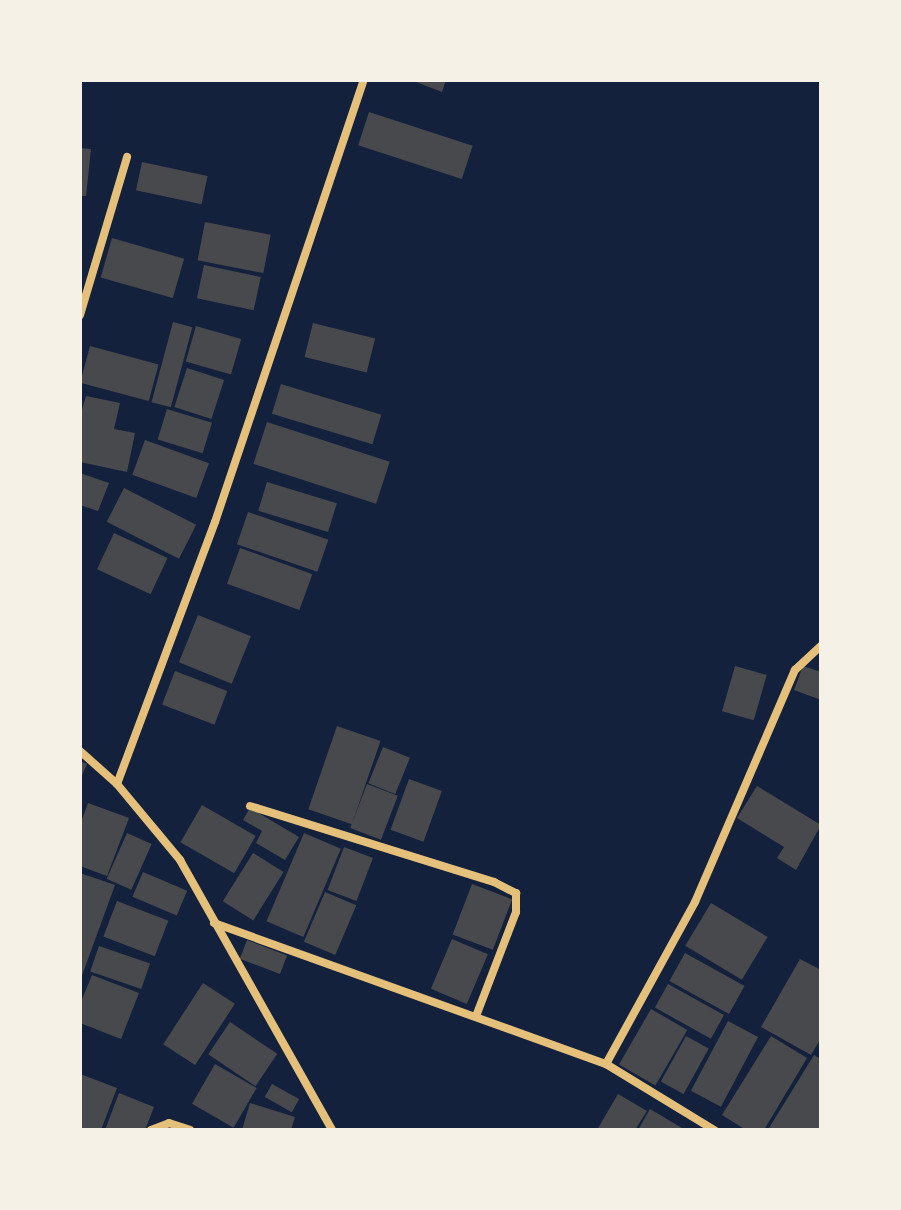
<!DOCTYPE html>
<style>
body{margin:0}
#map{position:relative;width:901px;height:1210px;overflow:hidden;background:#14213d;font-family:Jost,sans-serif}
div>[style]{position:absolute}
.building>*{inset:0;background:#48494c;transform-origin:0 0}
.minor>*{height:8px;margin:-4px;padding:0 4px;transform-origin:4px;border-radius:4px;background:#e5c07b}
span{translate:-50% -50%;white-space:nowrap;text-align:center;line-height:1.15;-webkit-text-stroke:6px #f6f1e7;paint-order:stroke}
.frame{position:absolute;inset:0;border:82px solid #f6f1e7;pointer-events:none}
</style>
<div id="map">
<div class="building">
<div style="clip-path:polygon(411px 80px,446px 80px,442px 92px)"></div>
<div style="left:369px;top:112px;width:109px;height:35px;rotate:18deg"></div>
<div style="clip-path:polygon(80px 148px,91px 149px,86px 196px,80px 196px)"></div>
<div style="left:142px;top:162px;width:67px;height:29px;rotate:12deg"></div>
<div style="left:205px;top:222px;width:67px;height:39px;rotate:11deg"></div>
<div style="left:112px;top:238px;width:75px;height:41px;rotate:16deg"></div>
<div style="left:204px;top:265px;width:58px;height:34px;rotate:12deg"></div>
<div style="left:173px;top:322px;width:20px;height:83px;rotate:15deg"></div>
<div style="left:313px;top:323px;width:64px;height:35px;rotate:14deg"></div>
<div style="left:196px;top:326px;width:47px;height:37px;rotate:16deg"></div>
<div style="left:90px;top:346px;width:71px;height:38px;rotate:15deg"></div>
<div style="left:187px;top:368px;width:39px;height:41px;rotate:18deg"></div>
<div style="left:281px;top:384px;width:105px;height:31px;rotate:17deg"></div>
<div style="clip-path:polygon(86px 396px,120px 403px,114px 429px,135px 433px,127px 472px,80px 462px,80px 416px)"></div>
<div style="left:167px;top:409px;width:47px;height:32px;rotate:17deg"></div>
<div style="left:267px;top:422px;width:129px;height:44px;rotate:18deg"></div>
<div style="left:145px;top:440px;width:68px;height:37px;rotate:20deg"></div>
<div style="clip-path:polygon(80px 473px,109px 483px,98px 511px,80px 505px)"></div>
<div style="left:267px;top:482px;width:73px;height:30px;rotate:17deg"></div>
<div style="left:124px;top:488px;width:81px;height:38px;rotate:27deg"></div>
<div style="left:248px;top:512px;width:85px;height:34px;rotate:19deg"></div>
<div style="left:114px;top:533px;width:59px;height:40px;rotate:25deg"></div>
<div style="left:240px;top:548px;width:77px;height:38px;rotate:20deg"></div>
<div style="left:198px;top:615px;width:57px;height:51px;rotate:22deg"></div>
<div style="left:735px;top:666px;width:33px;height:47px;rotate:16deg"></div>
<div style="clip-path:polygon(803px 666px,821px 672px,821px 700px,794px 690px)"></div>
<div style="left:175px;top:671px;width:56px;height:36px;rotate:21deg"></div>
<div style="left:337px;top:726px;width:46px;height:88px;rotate:19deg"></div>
<div style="left:383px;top:747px;width:29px;height:39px;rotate:22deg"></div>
<div style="clip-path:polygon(80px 761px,87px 764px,80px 780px)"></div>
<div style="left:409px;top:779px;width:35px;height:54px;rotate:20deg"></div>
<div style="left:367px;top:784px;width:33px;height:47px;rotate:21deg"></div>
<div style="clip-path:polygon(757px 786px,821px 825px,796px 870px,777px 858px,784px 847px,737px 818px)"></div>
<div style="clip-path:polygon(88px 803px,129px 818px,107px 876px,80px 866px,80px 825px)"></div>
<div style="left:202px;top:805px;width:62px;height:43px;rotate:30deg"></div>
<div style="clip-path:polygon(250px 808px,299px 837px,285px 860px,256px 843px,262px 831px,243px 820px)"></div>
<div style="left:127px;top:833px;width:27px;height:50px;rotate:24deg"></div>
<div style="left:304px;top:833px;width:40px;height:96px;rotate:23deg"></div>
<div style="left:344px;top:847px;width:31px;height:46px;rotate:21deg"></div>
<div style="left:253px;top:853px;width:36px;height:57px;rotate:32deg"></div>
<div style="left:143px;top:872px;width:48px;height:27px;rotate:23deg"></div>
<div style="clip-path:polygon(80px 873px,115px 885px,80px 981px)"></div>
<div style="left:472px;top:884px;width:43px;height:54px;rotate:21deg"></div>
<div style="left:325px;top:892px;width:34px;height:54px;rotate:23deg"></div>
<div style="left:117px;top:901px;width:55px;height:38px;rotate:21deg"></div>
<div style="left:711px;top:903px;width:66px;height:50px;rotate:31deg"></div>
<div style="left:452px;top:939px;width:39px;height:54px;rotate:23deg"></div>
<div style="left:247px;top:940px;width:43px;height:20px;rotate:21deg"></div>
<div style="left:99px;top:946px;width:54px;height:27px;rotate:19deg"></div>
<div style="left:685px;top:953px;width:68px;height:32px;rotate:29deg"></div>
<div style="clip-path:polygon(800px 959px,821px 970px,821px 1038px,811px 1055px,761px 1027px)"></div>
<div style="clip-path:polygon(92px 975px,139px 993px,121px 1039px,80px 1023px,80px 1004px)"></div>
<div style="left:203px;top:983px;width:38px;height:73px;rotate:33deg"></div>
<div style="left:668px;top:984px;width:64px;height:27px;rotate:29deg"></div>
<div style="left:651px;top:1009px;width:42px;height:64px;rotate:30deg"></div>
<div style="left:728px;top:1021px;width:34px;height:79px;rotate:28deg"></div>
<div style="left:230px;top:1022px;width:57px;height:39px;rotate:34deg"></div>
<div style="left:686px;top:1036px;width:26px;height:52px;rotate:29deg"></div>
<div style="clip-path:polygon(771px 1036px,807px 1058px,764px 1130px,746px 1130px,722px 1115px)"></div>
<div style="clip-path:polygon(814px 1055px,821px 1059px,821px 1130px,771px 1130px,769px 1128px)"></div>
<div style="left:215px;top:1064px;width:48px;height:46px;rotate:30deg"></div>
<div style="clip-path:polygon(80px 1074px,117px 1088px,101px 1130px,80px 1130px)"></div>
<div style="left:272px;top:1084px;width:31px;height:15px;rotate:29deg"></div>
<div style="clip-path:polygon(119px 1093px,154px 1107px,145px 1130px,105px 1130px)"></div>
<div style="clip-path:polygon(618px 1094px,647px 1111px,635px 1130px,597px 1130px)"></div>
<div style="clip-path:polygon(250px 1103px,295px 1117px,291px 1130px,242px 1130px)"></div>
<div style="clip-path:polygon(650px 1109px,682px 1128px,680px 1130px,638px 1130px)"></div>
</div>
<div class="minor">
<div style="left:80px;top:315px;width:165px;rotate:-73.4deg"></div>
<div style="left:80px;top:751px;width:50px;rotate:41.7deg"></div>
<div style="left:117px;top:784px;width:99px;rotate:50.3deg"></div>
<div style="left:180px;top:860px;width:310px;rotate:60.6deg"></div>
<div style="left:117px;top:784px;width:280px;rotate:-69.5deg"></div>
<div style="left:215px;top:522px;width:466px;rotate:-71.4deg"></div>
<div style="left:250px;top:806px;width:256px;rotate:17.3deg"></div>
<div style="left:494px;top:882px;width:25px;rotate:27deg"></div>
<div style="left:516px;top:893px;width:19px;rotate:90deg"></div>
<div style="left:516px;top:912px;width:111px;rotate:111deg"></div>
<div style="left:214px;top:923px;width:417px;rotate:19.8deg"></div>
<div style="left:606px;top:1064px;width:127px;rotate:31.4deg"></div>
<div style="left:606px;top:1064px;width:185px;rotate:-61.2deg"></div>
<div style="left:695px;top:902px;width:253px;rotate:-66.7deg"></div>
<div style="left:795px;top:670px;width:35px;rotate:-43deg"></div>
<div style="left:151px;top:1130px;width:19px;rotate:-21deg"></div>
<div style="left:169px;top:1123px;width:22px;rotate:18deg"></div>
</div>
<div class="frame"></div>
</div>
